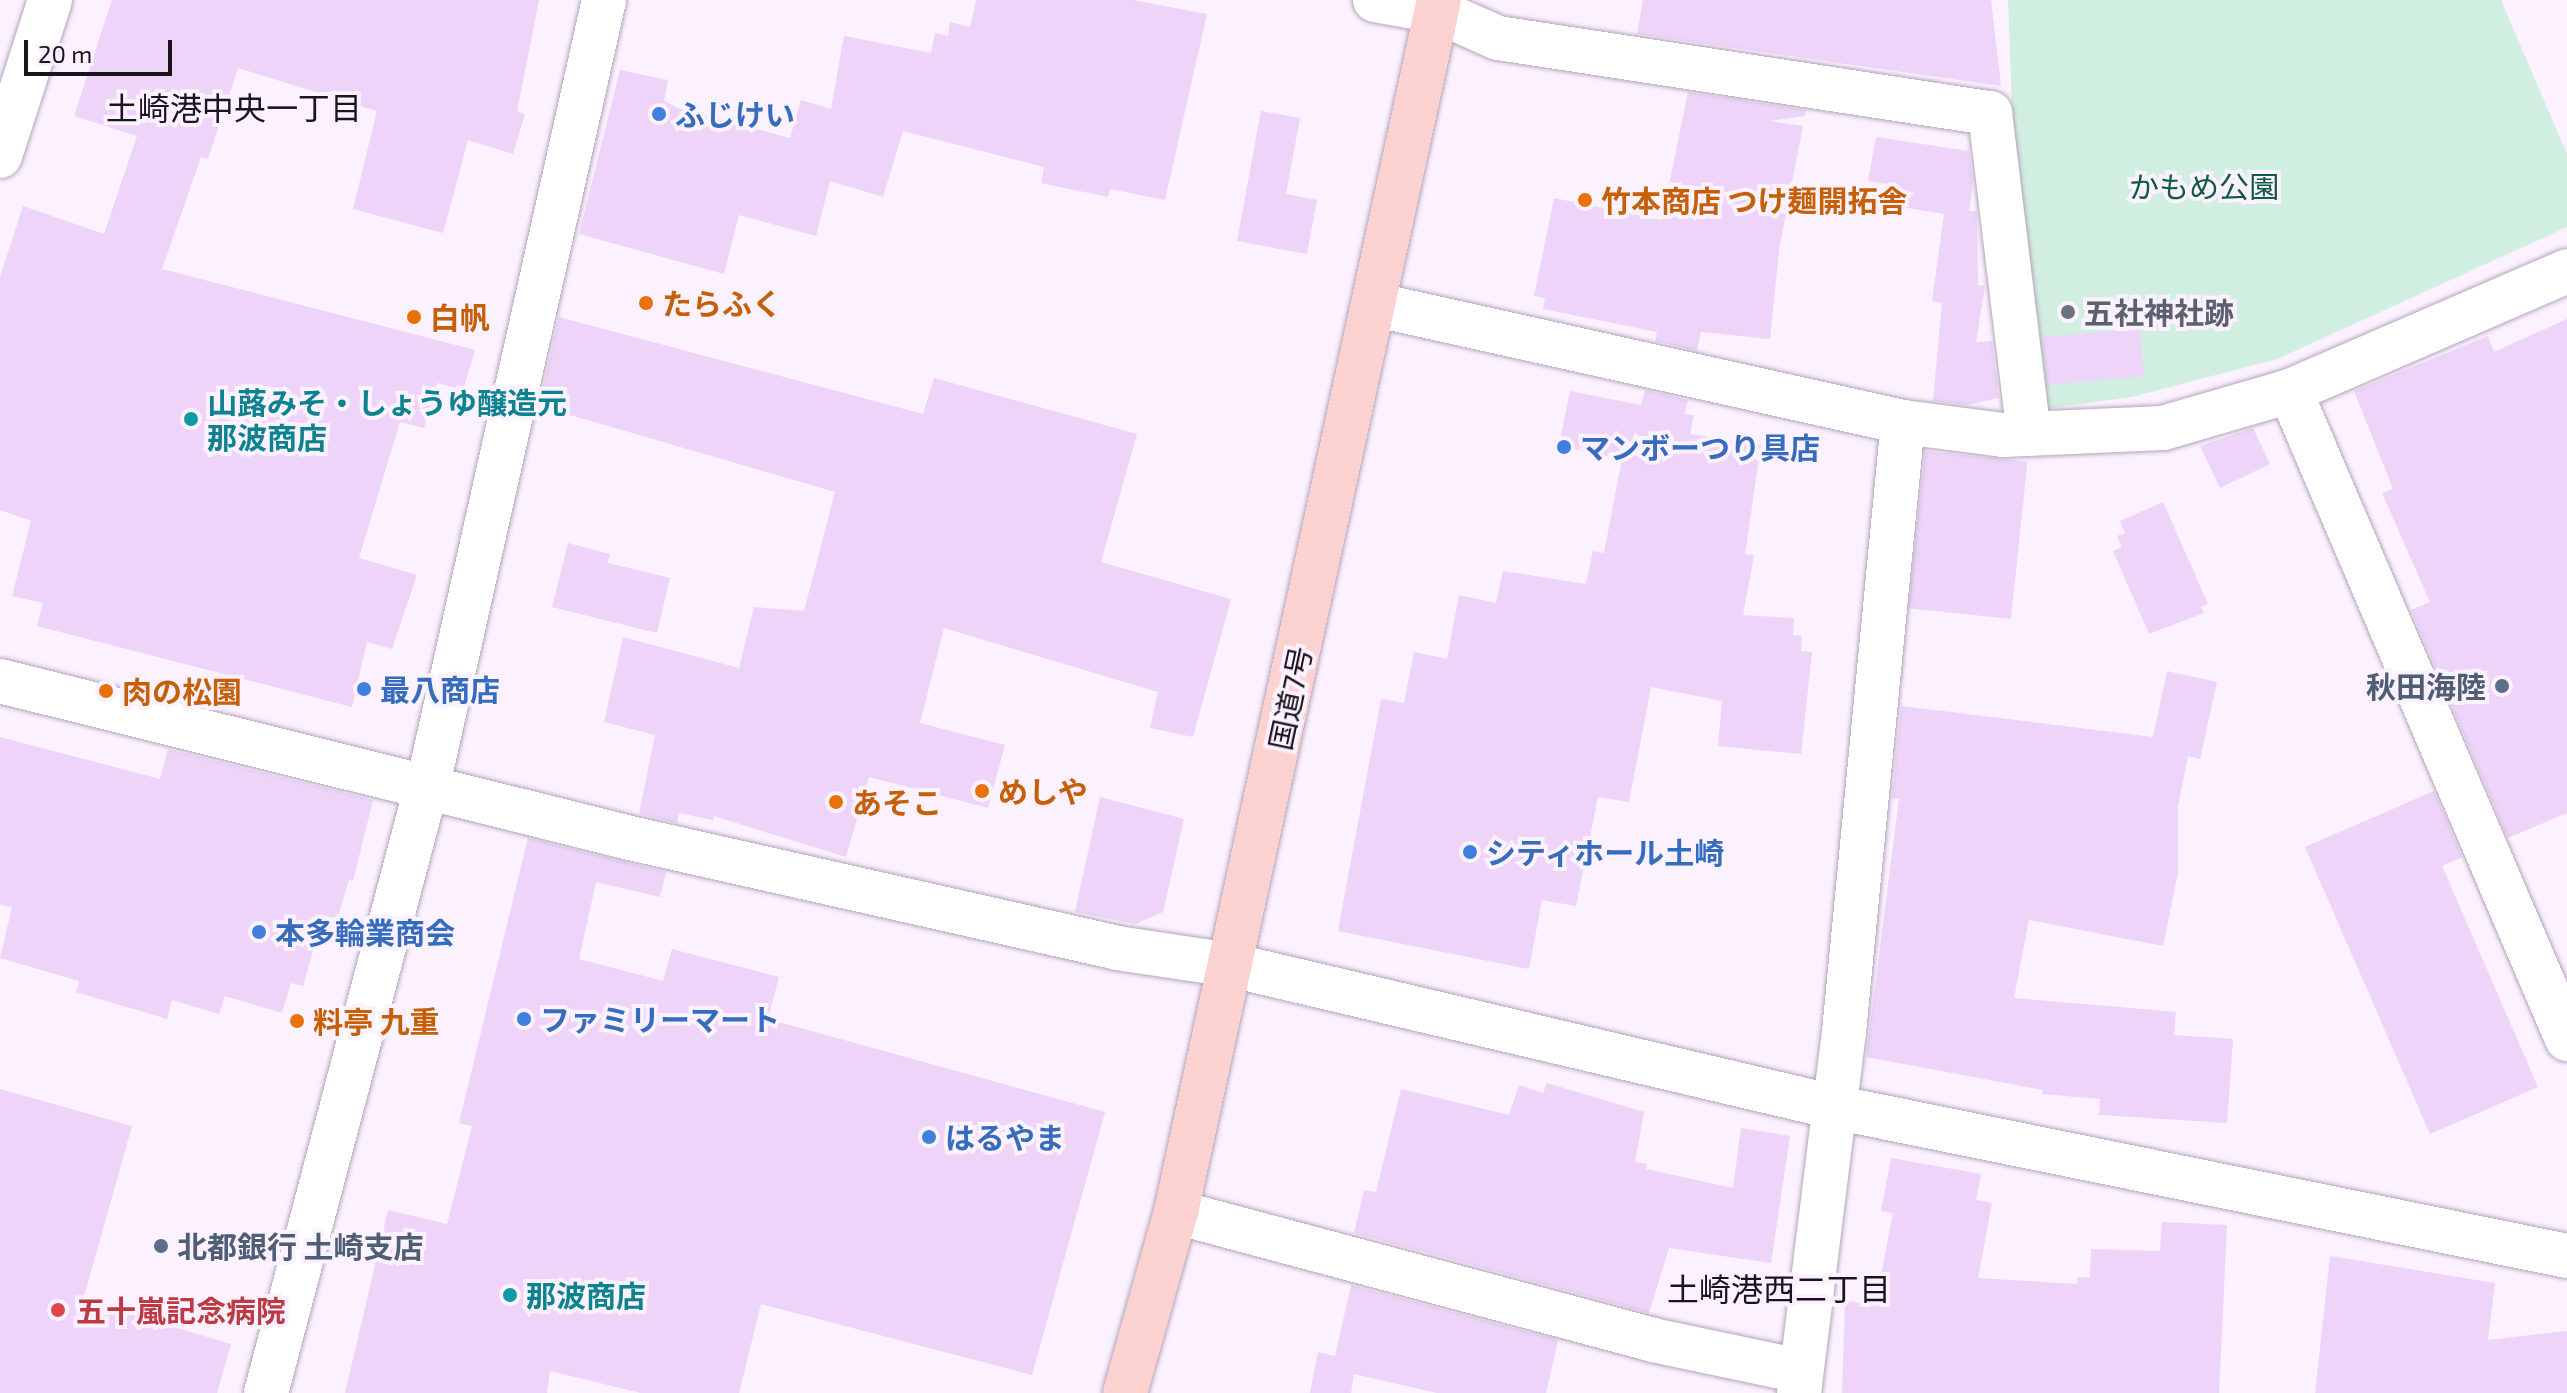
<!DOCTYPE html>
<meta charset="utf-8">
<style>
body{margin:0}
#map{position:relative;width:2567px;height:1393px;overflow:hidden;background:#fbf1ff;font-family:"Exo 2","Noto Sans JP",sans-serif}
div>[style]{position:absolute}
.green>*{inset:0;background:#d1efe0}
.building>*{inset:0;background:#edd4f8;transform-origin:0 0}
.roads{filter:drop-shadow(0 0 2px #b4a5bb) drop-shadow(0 0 2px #b4a5bb)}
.minor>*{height:44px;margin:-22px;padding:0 22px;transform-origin:22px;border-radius:22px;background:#fff}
.tertiary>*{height:44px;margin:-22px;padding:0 22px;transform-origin:22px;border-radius:22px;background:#fff}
.trunk>*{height:44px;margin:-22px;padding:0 22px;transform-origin:22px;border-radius:22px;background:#fcd2d0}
.dots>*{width:22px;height:22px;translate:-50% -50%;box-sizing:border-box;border:4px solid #fbf1ff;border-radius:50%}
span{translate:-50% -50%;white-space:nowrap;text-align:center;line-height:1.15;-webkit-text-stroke:8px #fbf1ff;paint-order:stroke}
.shop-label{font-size:30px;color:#366cbe;font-weight:700}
.left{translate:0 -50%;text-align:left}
.park-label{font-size:30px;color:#0d5b40}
.food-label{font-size:30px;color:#c56008;font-weight:700}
.worship-label{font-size:30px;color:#5b616d;font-weight:700}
.culture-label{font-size:30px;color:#0d838f;font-weight:700}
.service-label{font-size:30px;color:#4e5e75;font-weight:700}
.right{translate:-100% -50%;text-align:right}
.street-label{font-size:30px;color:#1a151d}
.health-label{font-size:30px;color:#be3a42;font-weight:700}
.neighbourhood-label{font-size:32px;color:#1a151d}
.scale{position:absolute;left:24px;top:40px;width:148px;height:36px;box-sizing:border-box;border:4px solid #1a151d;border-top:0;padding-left:10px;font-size:24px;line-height:28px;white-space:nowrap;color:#1a151d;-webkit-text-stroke:6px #fbf1ff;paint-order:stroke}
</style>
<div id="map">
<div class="green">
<div style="clip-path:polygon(2008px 0,2501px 0,2567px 154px,2567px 227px,2277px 359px,2132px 397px,2044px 409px,2016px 211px)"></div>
</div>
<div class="building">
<div style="clip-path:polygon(112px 0,539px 0,517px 111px,525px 114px,513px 154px,468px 140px,443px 233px,353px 209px,377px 111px,238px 68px,208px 159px,201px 157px,162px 269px,475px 350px,463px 390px,437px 383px,424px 428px,400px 422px,359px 558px,417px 575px,392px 649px,367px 642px,352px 707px,37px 626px,43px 603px,12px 596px,31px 521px,0 510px,0 277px,23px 206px,104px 234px,137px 136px,74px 116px)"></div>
<div style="clip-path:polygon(976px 0,1133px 0,1207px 14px,1165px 200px,1110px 189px,1108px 197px,1041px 183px,1044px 167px,903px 131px,883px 197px,830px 181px,816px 236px,739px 215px,724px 274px,579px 234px,620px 70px,668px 80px,664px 100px,677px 108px,790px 138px,801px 100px,831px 109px,844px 36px,931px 53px,935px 33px,948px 36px,950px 22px,970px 27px)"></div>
<div style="clip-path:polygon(1643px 0,1991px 0,2001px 86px,1637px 34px)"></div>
<div style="clip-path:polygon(1688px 92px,1806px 110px,1805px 116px,1769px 121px,1803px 126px,1779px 250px,1770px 339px,1701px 332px,1697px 351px,1655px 341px,1657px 332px,1543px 309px,1545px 298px,1534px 296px,1554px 198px,1662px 220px)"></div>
<div style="clip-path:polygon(1261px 111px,1300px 118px,1286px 194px,1317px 200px,1307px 254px,1237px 241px)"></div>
<div style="clip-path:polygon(1876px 137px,1969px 151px,1973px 183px,1969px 211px,1977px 211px,1978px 285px,1985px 286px,1976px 342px,1992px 341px,1999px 398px,1966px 405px,1933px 401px,1942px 303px,1932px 301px,1944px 214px,1889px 205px,1893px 185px,1868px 181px)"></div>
<div style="clip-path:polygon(559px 317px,923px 414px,934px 378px,1137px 434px,1101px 562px,1231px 599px,1193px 737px,1150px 728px,1158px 692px,944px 628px,920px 723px,1005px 745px,988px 808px,869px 777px,846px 857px,714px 816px,713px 820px,679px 813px,677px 823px,639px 814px,655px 735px,604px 722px,623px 637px,739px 668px,754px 607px,804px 611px,835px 492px,539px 406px)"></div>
<div style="clip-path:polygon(2567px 319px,2567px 813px,2508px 838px,2411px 610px,2430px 602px,2382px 493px,2393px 489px,2354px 391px,2488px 336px,2494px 352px)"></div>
<div style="clip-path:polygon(2140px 329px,2144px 376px,2050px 385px,2049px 390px,2042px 337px)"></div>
<div style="clip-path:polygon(1645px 390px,1688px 400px,1685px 414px,1694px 415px,1690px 434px,1761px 445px,1745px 554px,1754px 555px,1743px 615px,1794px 618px,1793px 635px,1802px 636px,1801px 651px,1812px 652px,1801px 754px,1718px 746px,1722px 701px,1651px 687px,1629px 802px,1598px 797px,1576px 906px,1542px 900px,1529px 969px,1338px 931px,1381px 699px,1404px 703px,1414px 652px,1447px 659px,1459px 595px,1496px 603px,1503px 571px,1586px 584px,1593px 551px,1604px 553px,1622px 459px,1559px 446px,1570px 391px,1641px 405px)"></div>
<div style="clip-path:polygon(2253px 428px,2270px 464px,2220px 488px,2200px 446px)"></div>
<div style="left:1925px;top:451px;width:103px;height:158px;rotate:6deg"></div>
<div style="clip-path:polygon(2163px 502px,2208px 604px,2201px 607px,2204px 613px,2149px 634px,2113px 551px,2122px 547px,2117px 536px,2125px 533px,2120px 521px)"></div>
<div style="clip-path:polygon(568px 543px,610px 554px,608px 563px,670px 578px,657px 633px,552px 607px)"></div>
<div style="clip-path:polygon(2167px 671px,2217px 682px,2200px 759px,2188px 756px,2178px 806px,2178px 873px,2163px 946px,2029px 920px,2014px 998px,2176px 1012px,2174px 1035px,2233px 1039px,2227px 1123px,2099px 1115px,2100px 1099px,2042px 1094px,2043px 1090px,1866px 1057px,1899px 799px,1892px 798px,1901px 706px,2153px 737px)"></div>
<div style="clip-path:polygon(0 737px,160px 779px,168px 749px,373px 800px,353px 881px,349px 880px,334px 930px,320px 926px,303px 986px,291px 983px,282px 1013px,225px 996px,219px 1014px,172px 1000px,167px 1019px,76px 992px,79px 981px,0 958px,12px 907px,0 905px)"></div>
<div style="clip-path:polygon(2434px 791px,2462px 857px,2442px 866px,2538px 1087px,2430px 1134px,2305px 847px)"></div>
<div style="clip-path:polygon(1100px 797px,1184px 819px,1163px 912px,1135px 924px,1075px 912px)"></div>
<div style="clip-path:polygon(528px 838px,666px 872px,660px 897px,596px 882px,579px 959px,663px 981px,672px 949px,779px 977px,768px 1019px,1105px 1112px,1032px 1375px,761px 1304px,739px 1393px,641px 1393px,550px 1371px,547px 1393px,345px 1393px,388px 1210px,447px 1224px,472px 1126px,459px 1123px)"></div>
<div style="clip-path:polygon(1547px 1083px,1644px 1112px,1635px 1162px,1647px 1164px,1646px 1169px,1733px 1188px,1741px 1128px,1790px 1136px,1771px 1263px,1669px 1248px,1649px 1313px,1354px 1233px,1364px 1190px,1376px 1192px,1401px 1089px,1509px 1115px,1519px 1085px,1543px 1093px)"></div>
<div style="clip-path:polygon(0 1089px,132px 1126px,83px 1300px,231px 1344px,217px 1393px,0 1393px)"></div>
<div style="clip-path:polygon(1891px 1158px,1981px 1174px,1976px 1200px,1992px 1203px,1978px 1278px,2077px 1284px,2078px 1277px,2090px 1278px,2091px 1249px,2160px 1251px,2162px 1222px,2227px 1225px,2219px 1393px,1842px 1393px,1845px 1300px,1875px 1306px,1893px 1213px,1881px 1211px)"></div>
<div style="clip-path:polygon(2330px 1256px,2495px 1283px,2488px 1340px,2567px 1331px,2567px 1393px,2315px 1393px)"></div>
<div style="clip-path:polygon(1351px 1285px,1558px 1340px,1546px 1393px,1437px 1393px,1354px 1374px,1351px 1393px,1310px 1393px,1318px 1352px,1335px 1356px)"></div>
</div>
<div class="roads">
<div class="minor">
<div style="left:1375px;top:0;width:63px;rotate:10.1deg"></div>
<div style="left:1437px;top:11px;width:67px;rotate:23.9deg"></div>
<div style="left:1498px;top:38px;width:498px;rotate:8.7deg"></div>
<div style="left:1990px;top:113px;width:323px;rotate:83.1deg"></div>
<div style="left:0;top:156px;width:164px;rotate:-72.2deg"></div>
<div style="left:2290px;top:391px;width:705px;rotate:66.85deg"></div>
<div style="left:0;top:681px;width:649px;rotate:13.99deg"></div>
<div style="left:630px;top:838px;width:499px;rotate:12.7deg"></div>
<div style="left:1117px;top:948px;width:115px;rotate:8.5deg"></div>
<div style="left:1231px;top:965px;width:619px;rotate:13.25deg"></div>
<div style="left:1834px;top:1107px;width:748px;rotate:11.49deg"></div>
<div style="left:1176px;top:1212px;width:494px;rotate:15deg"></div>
<div style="left:1653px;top:1340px;width:150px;rotate:11.9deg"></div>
<div style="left:266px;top:1393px;width:657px;rotate:-75.18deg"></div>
<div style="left:434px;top:758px;width:777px;rotate:-77.36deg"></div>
<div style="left:1799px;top:1393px;width:364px;rotate:-82.9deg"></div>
<div style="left:1844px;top:1032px;width:613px;rotate:-84.48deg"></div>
<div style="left:1903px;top:422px;width:101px;rotate:7.4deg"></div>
<div style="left:2003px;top:435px;width:160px;rotate:-2.5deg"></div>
<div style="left:2163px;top:428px;width:132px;rotate:-16.2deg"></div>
<div style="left:2290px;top:391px;width:302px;rotate:-23.4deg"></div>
</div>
<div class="tertiary">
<div style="left:1377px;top:305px;width:539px;rotate:12.54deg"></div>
</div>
<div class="trunk">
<div style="left:1125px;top:1393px;width:188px;rotate:-74.3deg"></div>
<div style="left:1176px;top:1212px;width:1240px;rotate:-77.76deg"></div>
</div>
</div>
<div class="dots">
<div style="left:659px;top:114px;background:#3f7fe0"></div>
<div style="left:1585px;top:200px;background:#e8710a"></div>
<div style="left:646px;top:303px;background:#e8710a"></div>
<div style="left:2068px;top:312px;background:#6b7280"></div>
<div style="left:414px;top:317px;background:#e8710a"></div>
<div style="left:191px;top:419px;background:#0f9aa8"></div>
<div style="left:1564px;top:447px;background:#3f7fe0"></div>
<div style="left:2502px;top:686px;background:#5c6f8a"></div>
<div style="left:364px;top:689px;background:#3f7fe0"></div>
<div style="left:106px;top:691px;background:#e8710a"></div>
<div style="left:982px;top:791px;background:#e8710a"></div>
<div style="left:836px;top:802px;background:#e8710a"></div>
<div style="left:1470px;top:852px;background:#3f7fe0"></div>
<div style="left:259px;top:932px;background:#3f7fe0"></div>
<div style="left:524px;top:1019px;background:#3f7fe0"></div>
<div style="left:297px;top:1021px;background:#e8710a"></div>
<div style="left:929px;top:1137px;background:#3f7fe0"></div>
<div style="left:161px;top:1246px;background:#5c6f8a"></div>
<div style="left:510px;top:1295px;background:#0f9aa8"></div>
<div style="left:58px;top:1310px;background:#e0444e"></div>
</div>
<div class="shop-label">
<span class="left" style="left:675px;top:114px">ふじけい</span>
<span class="left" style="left:1580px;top:447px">マンボーつり具店</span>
<span class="left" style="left:380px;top:689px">最八商店</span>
<span class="left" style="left:1486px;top:852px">シティホール土崎</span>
<span class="left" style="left:275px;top:932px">本多輪業商会</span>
<span class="left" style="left:540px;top:1019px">ファミリーマート</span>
<span class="left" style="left:945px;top:1137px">はるやま</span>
</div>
<div class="park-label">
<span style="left:2204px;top:186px">かもめ公園</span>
</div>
<div class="food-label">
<span class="left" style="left:1601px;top:200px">竹本商店 つけ麺開拓舎</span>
<span class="left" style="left:662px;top:303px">たらふく</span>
<span class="left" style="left:430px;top:317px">白帆</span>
<span class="left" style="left:122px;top:691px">肉の松園</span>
<span class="left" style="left:998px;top:791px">めしや</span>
<span class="left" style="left:852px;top:802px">あそこ</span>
<span class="left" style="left:313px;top:1021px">料亭 九重</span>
</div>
<div class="worship-label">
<span class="left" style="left:2084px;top:312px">五社神社跡</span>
</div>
<div class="culture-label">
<span class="left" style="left:207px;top:419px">山蕗みそ・しょうゆ醸造元<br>那波商店</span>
<span class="left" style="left:526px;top:1295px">那波商店</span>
</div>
<div class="service-label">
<span class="right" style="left:2486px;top:686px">秋田海陸</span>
<span class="left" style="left:177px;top:1246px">北都銀行 土崎支店</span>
</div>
<div class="street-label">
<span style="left:1290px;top:698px;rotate:-78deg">国道7号</span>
</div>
<div class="health-label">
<span class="left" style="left:76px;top:1310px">五十嵐記念病院</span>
</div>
<div class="neighbourhood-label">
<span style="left:234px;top:107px">土崎港中央一丁目</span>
<span style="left:1779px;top:1288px">土崎港西二丁目</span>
</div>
<div class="scale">20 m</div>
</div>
